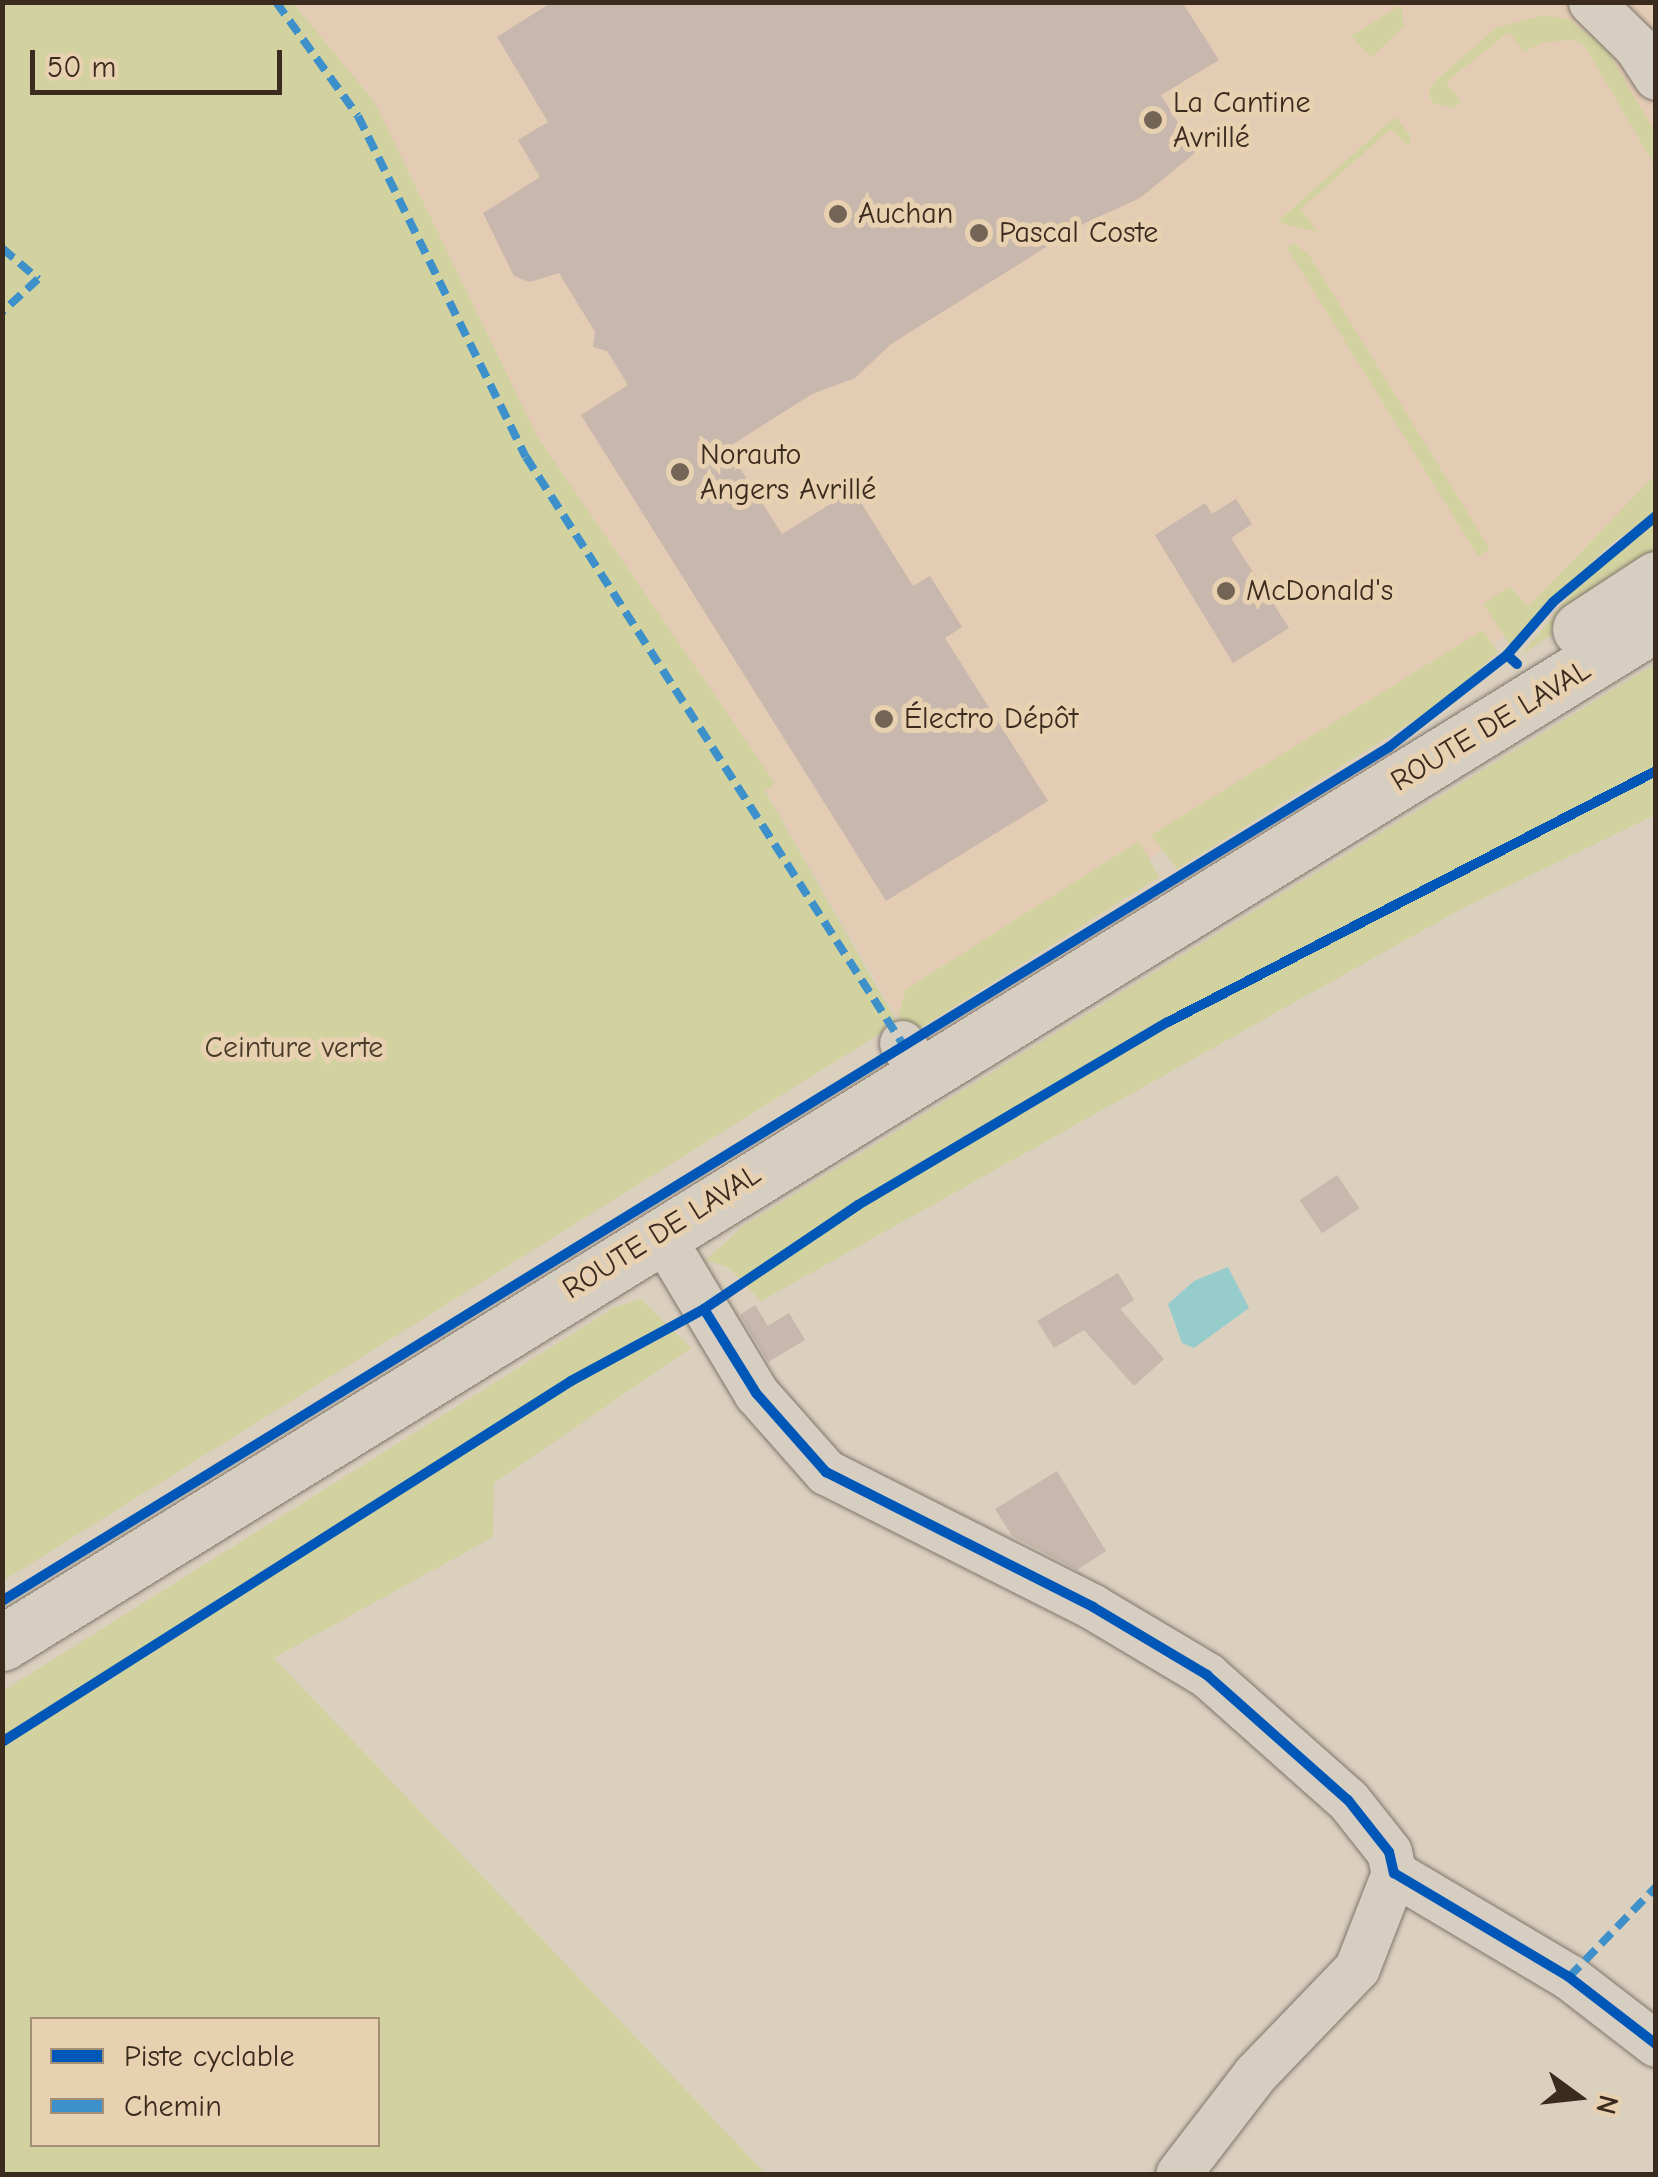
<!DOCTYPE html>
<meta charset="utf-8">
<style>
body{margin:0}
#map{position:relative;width:1658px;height:2177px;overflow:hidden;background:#dbcfbe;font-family:"Comic Neue",sans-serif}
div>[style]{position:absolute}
.built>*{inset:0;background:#e3cbb4}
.green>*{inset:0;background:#d2d2a0}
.water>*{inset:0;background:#97cccd}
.building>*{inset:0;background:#c7b7ac;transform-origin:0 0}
.roads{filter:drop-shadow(0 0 2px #7e756b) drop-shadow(0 0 2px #7e756b)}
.minor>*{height:45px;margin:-22.5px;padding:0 22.5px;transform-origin:22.5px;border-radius:22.5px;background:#d7cec2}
.major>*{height:55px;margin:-27.5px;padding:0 27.5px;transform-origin:27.5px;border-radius:27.5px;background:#d7cec2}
.quiet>*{height:8px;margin-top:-4px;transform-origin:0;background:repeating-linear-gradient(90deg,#3e90ca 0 15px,transparent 0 23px)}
.cycleway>*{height:10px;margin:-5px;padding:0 5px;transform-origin:5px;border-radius:5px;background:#0057b8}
.dots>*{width:28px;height:28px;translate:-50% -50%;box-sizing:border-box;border:5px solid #e8d1b1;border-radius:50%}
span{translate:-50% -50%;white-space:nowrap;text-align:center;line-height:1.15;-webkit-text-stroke:10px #e8d1b1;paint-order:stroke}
.poi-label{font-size:30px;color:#3b2a1e}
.left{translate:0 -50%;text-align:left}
.street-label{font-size:30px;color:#3b2a1e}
.park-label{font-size:30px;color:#493b29}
.frame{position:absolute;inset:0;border:5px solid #3b2a1e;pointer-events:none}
.legend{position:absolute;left:30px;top:2017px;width:350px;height:130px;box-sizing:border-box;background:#e8d1b1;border:2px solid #a38e76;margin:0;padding:12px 18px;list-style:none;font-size:30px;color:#3b2a1e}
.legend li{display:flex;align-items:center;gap:20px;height:50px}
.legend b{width:50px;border:2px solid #a38e76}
.north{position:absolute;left:1528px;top:2047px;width:100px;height:100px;-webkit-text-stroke:8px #e8d1b1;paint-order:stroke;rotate:105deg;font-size:28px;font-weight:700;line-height:40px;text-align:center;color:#3b2a1e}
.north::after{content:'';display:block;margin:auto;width:35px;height:45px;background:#3b2a1e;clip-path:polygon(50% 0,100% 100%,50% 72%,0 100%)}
.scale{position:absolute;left:30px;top:50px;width:252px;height:45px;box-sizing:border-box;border:5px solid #3b2a1e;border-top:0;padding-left:12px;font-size:30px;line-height:35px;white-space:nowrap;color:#3b2a1e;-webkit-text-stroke:8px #e8d1b1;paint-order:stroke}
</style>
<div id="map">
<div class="built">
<div style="clip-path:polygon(293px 3px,1655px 3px,1655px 483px,1524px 624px,897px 1017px,765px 790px,774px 782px,537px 436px,374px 101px)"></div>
</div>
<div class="green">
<div style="clip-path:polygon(3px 3px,293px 3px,374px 101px,537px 436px,775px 783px,765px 791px,897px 1022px,905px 990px,1139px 841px,1159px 877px,903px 1039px,895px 1026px,873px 1038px,3px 1581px)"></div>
<div style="clip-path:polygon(1401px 5px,1404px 27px,1371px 57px,1351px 36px)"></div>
<div style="clip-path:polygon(1544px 15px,1568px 19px,1605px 47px,1655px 132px,1655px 166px,1584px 45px,1574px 40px,1543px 42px,1524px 52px,1509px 32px,1446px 82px,1461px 102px,1455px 108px,1433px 103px,1428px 93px,1435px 81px,1496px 28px)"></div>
<div style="clip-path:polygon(1395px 117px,1411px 136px,1409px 146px,1391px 129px,1301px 209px,1318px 232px,1277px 222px)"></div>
<div style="clip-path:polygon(1294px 243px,1309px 255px,1490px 549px,1484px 553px,1478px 556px,1287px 248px)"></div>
<div style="clip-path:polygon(1655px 475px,1655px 512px,1607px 547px,1510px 645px,1483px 604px,1510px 586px,1528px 607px)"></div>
<div style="clip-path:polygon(1655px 523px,1655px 567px,1520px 656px,1577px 587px)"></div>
<div style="clip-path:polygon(1483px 630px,1498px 652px,1447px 700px,1177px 869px,1151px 835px)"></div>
<div style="clip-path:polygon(1655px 664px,1655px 815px,1463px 908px,761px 1301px,729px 1268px,706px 1260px,743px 1226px)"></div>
<div style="clip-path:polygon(evenodd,641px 1299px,691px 1348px,494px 1483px,493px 1537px,274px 1658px,766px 2174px,3px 2174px,3px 1691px,615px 1307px,641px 1299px,32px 2020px,378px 2020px,378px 2144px,32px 2144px,32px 2020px)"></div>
</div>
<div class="water">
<div style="clip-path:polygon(1228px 1267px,1249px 1308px,1194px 1348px,1182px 1343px,1168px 1304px,1194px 1281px)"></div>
</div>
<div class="building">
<div style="clip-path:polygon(552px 2px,1182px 2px,1219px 60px,1161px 95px,1196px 152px,1140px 198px,1083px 224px,891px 344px,855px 378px,812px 394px,727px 448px,782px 534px,853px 490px,913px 586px,930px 576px,962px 627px,945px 638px,1048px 801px,886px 901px,581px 415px,628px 385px,607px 351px,593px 347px,595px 332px,559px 273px,530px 282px,514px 276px,483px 213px,540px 177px,518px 140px,548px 122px,497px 37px)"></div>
<div style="clip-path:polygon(1236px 499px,1252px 524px,1231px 538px,1289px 628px,1233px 663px,1155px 535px,1205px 503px,1212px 514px)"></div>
<div style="left:1337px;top:1175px;width:40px;height:45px;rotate:56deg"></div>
<div style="clip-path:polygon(1118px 1273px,1134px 1300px,1120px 1309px,1164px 1359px,1134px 1386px,1084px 1330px,1054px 1348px,1037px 1321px)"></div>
<div style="clip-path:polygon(755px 1305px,768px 1326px,789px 1313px,805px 1340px,768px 1362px,740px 1315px)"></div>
<div style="clip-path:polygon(1057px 1471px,1106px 1551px,1077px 1570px,1012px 1536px,995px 1509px)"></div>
</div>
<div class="roads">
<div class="minor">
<div style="left:1591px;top:2px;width:63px;rotate:44.4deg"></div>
<div style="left:1636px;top:46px;width:37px;rotate:57deg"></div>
<div style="left:902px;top:1043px;width:35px;rotate:57deg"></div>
<div style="left:660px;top:1233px;width:187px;rotate:59deg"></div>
<div style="left:756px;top:1393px;width:106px;rotate:48.5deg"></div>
<div style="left:826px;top:1472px;width:299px;rotate:26.8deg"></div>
<div style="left:1093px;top:1607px;width:133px;rotate:30.8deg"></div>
<div style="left:1207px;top:1675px;width:188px;rotate:41.6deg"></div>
<div style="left:1348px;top:1800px;width:66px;rotate:51.7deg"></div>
<div style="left:1389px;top:1852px;width:22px;rotate:77deg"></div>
<div style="left:1394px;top:1873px;width:102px;rotate:111.3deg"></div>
<div style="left:1357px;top:1968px;width:147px;rotate:133.9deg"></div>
<div style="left:1255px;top:2074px;width:126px;rotate:127.6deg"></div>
<div style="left:1394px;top:1873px;width:204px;rotate:30.7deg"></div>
<div style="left:1569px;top:1977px;width:110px;rotate:37.6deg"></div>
</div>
<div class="major">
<div style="left:1580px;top:629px;width:91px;rotate:-33.3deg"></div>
<div style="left:2px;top:1643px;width:1943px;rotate:-31.66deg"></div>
</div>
</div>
<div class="quiet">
<div style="left:276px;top:2px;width:140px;rotate:54.3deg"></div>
<div style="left:358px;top:116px;width:380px;rotate:63.8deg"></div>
<div style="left:526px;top:457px;width:696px;rotate:57.31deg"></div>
<div style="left:2px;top:248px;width:48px;rotate:40.7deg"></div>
<div style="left:38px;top:279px;width:49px;rotate:137.5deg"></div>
<div style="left:1569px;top:1977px;width:125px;rotate:-46deg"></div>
</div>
<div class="cycleway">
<div style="left:1517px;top:664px;width:13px;rotate:-138deg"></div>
<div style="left:1507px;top:655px;width:70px;rotate:-49deg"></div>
<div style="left:1553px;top:602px;width:134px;rotate:-39.9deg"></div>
<div style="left:704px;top:1309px;width:99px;rotate:58.2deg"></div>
<div style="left:756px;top:1393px;width:106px;rotate:48.5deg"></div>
<div style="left:826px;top:1472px;width:299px;rotate:26.8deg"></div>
<div style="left:1093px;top:1607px;width:133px;rotate:30.8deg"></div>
<div style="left:1207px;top:1675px;width:188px;rotate:41.6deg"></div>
<div style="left:1348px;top:1800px;width:66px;rotate:51.7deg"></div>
<div style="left:1389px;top:1852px;width:22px;rotate:77deg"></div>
<div style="left:1394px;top:1873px;width:204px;rotate:30.7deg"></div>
<div style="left:1569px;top:1977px;width:110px;rotate:37.6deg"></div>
<div style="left:2px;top:1601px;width:1629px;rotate:-31.62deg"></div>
<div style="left:1389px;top:747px;width:150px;rotate:-37.9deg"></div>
<div style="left:2px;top:1742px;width:674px;rotate:-32.39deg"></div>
<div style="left:571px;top:1381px;width:151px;rotate:-28.4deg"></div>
<div style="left:704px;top:1309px;width:186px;rotate:-34deg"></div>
<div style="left:858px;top:1205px;width:360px;rotate:-30.6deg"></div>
<div style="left:1168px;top:1022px;width:549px;rotate:-27.22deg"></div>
</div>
<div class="dots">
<div style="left:1153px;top:120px;background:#736456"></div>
<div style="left:838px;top:214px;background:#736456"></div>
<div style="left:979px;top:233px;background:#736456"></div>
<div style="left:680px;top:472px;background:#736456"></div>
<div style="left:1226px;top:591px;background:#736456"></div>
<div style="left:884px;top:719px;background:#736456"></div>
</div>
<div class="poi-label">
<span class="left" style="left:1173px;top:120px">La Cantine<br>Avrillé</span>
<span class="left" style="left:858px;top:214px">Auchan</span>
<span class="left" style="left:999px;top:233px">Pascal Coste</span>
<span class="left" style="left:700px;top:472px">Norauto<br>Angers Avrillé</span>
<span class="left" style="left:1246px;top:591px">McDonald's</span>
<span class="left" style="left:904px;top:719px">Électro Dépôt</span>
</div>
<div class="street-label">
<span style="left:1491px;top:726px;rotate:-31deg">ROUTE DE LAVAL</span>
<span style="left:662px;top:1232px;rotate:-32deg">ROUTE DE LAVAL</span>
</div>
<div class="park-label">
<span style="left:294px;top:1048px">Ceinture verte</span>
</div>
<div class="frame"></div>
<ul class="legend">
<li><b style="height:12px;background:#0057b8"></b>Piste cyclable</li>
<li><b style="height:12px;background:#3e90ca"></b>Chemin</li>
</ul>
<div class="north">N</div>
<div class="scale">50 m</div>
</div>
